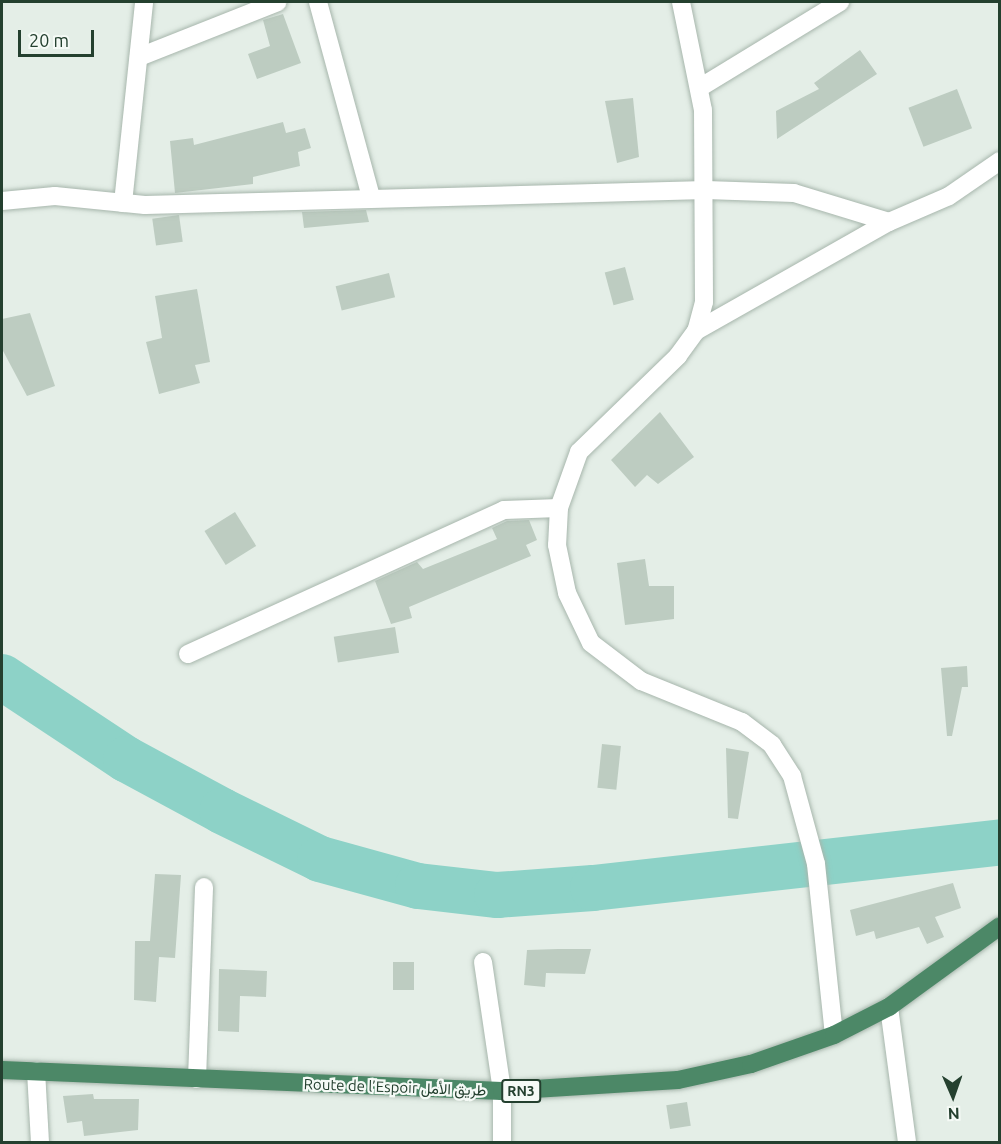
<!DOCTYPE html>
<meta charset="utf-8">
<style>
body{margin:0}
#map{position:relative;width:1001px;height:1144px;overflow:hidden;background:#e4eee7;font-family:Ubuntu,Vazirmatn,sans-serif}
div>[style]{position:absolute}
.river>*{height:46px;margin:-23px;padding:0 23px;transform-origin:23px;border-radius:23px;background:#8dd2c7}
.building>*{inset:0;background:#bdccc1;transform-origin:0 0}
.roads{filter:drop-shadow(0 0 2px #a7b6ac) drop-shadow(0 0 2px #a7b6ac)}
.minor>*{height:18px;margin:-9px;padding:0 9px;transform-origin:9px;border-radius:9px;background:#fff}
.trunk>*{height:18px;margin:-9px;padding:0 9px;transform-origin:9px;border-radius:9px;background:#4c8867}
span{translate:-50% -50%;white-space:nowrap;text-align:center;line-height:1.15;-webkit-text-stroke:4.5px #f5faf6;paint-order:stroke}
.shield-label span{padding:2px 4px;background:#f5faf6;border:2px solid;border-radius:4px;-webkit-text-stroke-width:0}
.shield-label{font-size:14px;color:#24402f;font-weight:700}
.street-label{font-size:15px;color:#24402f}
.frame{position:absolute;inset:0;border:3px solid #24402f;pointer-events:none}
.north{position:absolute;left:923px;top:1066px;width:60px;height:60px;-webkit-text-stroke:4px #f5faf6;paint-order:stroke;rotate:178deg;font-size:16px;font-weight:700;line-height:24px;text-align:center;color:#24402f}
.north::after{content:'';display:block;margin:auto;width:21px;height:27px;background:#24402f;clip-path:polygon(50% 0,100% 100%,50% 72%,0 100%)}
.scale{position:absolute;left:18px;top:30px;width:76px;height:27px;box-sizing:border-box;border:3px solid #24402f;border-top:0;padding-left:8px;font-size:18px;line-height:21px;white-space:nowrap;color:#24402f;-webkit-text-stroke:4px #f5faf6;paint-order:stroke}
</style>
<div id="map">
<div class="river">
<div style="left:2px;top:677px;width:149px;rotate:33.5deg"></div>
<div style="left:126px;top:759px;width:109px;rotate:28.4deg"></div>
<div style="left:222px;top:811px;width:109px;rotate:26.1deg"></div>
<div style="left:320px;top:859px;width:102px;rotate:15.4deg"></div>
<div style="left:418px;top:886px;width:80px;rotate:6.5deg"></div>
<div style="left:497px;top:895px;width:96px;rotate:-4.2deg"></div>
<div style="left:593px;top:888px;width:410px;rotate:-6.4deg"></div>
</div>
<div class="building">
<div style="clip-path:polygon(283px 14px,301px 63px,257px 79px,248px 54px,270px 46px,263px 20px)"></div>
<div style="clip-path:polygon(860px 50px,877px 74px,777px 139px,776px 111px,819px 89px,814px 83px)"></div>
<div style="left:957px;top:89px;width:42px;height:52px;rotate:69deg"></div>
<div style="clip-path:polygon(633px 98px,639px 157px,617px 163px,605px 101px)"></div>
<div style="clip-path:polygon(283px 122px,286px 133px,305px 128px,311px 148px,298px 152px,300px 166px,253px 177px,253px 184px,175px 193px,170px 141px,193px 138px,194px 145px)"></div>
<div style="clip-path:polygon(366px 210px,369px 222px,304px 228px,302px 212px)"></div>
<div style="left:179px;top:215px;width:27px;height:27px;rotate:82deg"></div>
<div style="left:625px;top:267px;width:34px;height:21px;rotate:75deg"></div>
<div style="left:389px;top:273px;width:25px;height:55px;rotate:76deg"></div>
<div style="clip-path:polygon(197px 289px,210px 362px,195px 365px,200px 383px,159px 394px,146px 342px,162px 338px,155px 296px)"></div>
<div style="clip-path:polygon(30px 313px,55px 386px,27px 396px,2px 349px,2px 319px)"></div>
<div style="clip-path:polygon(660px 412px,694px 457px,658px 484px,647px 475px,635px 487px,611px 460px)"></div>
<div style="left:235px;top:512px;width:40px;height:36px;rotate:58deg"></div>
<div style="clip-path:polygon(529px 520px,537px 540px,526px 545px,531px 556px,409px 607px,412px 618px,391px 624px,375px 581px,417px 562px,423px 569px,497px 539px,492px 528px,507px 521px)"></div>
<div style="clip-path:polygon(645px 559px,649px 586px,674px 586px,674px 619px,625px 625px,617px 563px)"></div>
<div style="left:395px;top:627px;width:26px;height:62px;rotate:81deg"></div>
<div style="clip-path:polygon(967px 666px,968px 687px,962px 687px,952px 736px,947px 736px,941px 668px)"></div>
<div style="left:602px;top:744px;width:19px;height:44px;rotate:6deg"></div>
<div style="clip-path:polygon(726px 748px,749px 752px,738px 819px,728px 818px)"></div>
<div style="clip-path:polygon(155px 874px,181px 875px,175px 958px,159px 957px,156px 1002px,134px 1000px,135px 941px,150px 941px)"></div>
<div style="clip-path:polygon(953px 883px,961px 908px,935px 917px,944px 937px,927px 944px,919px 927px,876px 939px,874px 931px,856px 936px,850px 910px)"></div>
<div style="clip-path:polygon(558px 949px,591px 949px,585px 974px,546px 973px,545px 987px,524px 985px,527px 950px)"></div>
<div style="left:393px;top:962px;width:21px;height:28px"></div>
<div style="clip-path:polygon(219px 969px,267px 971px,266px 997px,240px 996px,239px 1032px,218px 1031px)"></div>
<div style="clip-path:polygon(93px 1094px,94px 1099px,139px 1099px,138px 1130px,84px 1136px,82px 1121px,67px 1123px,63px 1096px)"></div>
<div style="left:687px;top:1102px;width:24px;height:21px;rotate:81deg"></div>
</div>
<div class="roads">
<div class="minor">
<div style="left:318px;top:2px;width:202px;rotate:74.8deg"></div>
<div style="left:681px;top:2px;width:110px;rotate:78.5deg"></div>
<div style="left:703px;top:110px;width:192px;rotate:89.7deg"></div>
<div style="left:704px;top:302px;width:30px;rotate:105deg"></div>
<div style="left:696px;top:331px;width:31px;rotate:126deg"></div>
<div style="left:678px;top:356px;width:138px;rotate:135.9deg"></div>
<div style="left:579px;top:452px;width:59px;rotate:109.7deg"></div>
<div style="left:559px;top:508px;width:37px;rotate:93deg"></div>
<div style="left:557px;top:545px;width:49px;rotate:78.2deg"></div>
<div style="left:567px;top:593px;width:55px;rotate:64.4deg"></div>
<div style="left:591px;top:643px;width:63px;rotate:37.2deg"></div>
<div style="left:641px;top:681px;width:109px;rotate:22.1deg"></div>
<div style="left:742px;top:722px;width:38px;rotate:37deg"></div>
<div style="left:772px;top:745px;width:37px;rotate:57deg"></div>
<div style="left:792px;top:776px;width:91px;rotate:74.7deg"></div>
<div style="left:816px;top:864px;width:172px;rotate:84deg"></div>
<div style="left:139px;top:57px;width:149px;rotate:-21.6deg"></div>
<div style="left:701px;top:87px;width:163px;rotate:-31.4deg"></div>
<div style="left:2px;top:201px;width:53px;rotate:-5.4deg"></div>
<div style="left:55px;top:196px;width:90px;rotate:5.7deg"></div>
<div style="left:145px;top:205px;width:561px;rotate:-1.53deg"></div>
<div style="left:706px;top:190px;width:88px;rotate:2deg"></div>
<div style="left:794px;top:193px;width:99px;rotate:17deg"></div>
<div style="left:123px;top:203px;width:202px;rotate:-84deg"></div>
<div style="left:696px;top:331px;width:222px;rotate:-29.5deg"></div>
<div style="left:889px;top:222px;width:65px;rotate:-23.4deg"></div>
<div style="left:949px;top:196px;width:62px;rotate:-34.5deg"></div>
<div style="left:188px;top:654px;width:347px;rotate:-24.5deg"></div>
<div style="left:504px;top:510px;width:55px;rotate:-2.1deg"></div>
<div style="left:483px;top:962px;width:130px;rotate:81.6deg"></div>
<div style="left:502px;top:1091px;width:51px;rotate:90deg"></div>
<div style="left:889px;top:1007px;width:136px;rotate:82.4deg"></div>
<div style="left:36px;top:1071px;width:71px;rotate:86.8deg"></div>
<div style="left:197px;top:1079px;width:192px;rotate:-87.9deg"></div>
</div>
<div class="trunk">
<div style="left:2px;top:1070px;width:500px;rotate:2.41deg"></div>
<div style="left:502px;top:1091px;width:176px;rotate:-3.6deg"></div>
<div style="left:678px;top:1080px;width:75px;rotate:-12.4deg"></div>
<div style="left:751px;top:1064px;width:88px;rotate:-19.3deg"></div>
<div style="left:834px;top:1035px;width:62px;rotate:-27deg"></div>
<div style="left:889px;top:1007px;width:137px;rotate:-36.1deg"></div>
</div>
</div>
<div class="shield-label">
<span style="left:521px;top:1091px">RN3</span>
</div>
<div class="street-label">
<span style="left:395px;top:1087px;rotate:2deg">Route de l’Espoir طريق الأمل</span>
</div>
<div class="frame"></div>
<div class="north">N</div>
<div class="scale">20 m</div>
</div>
